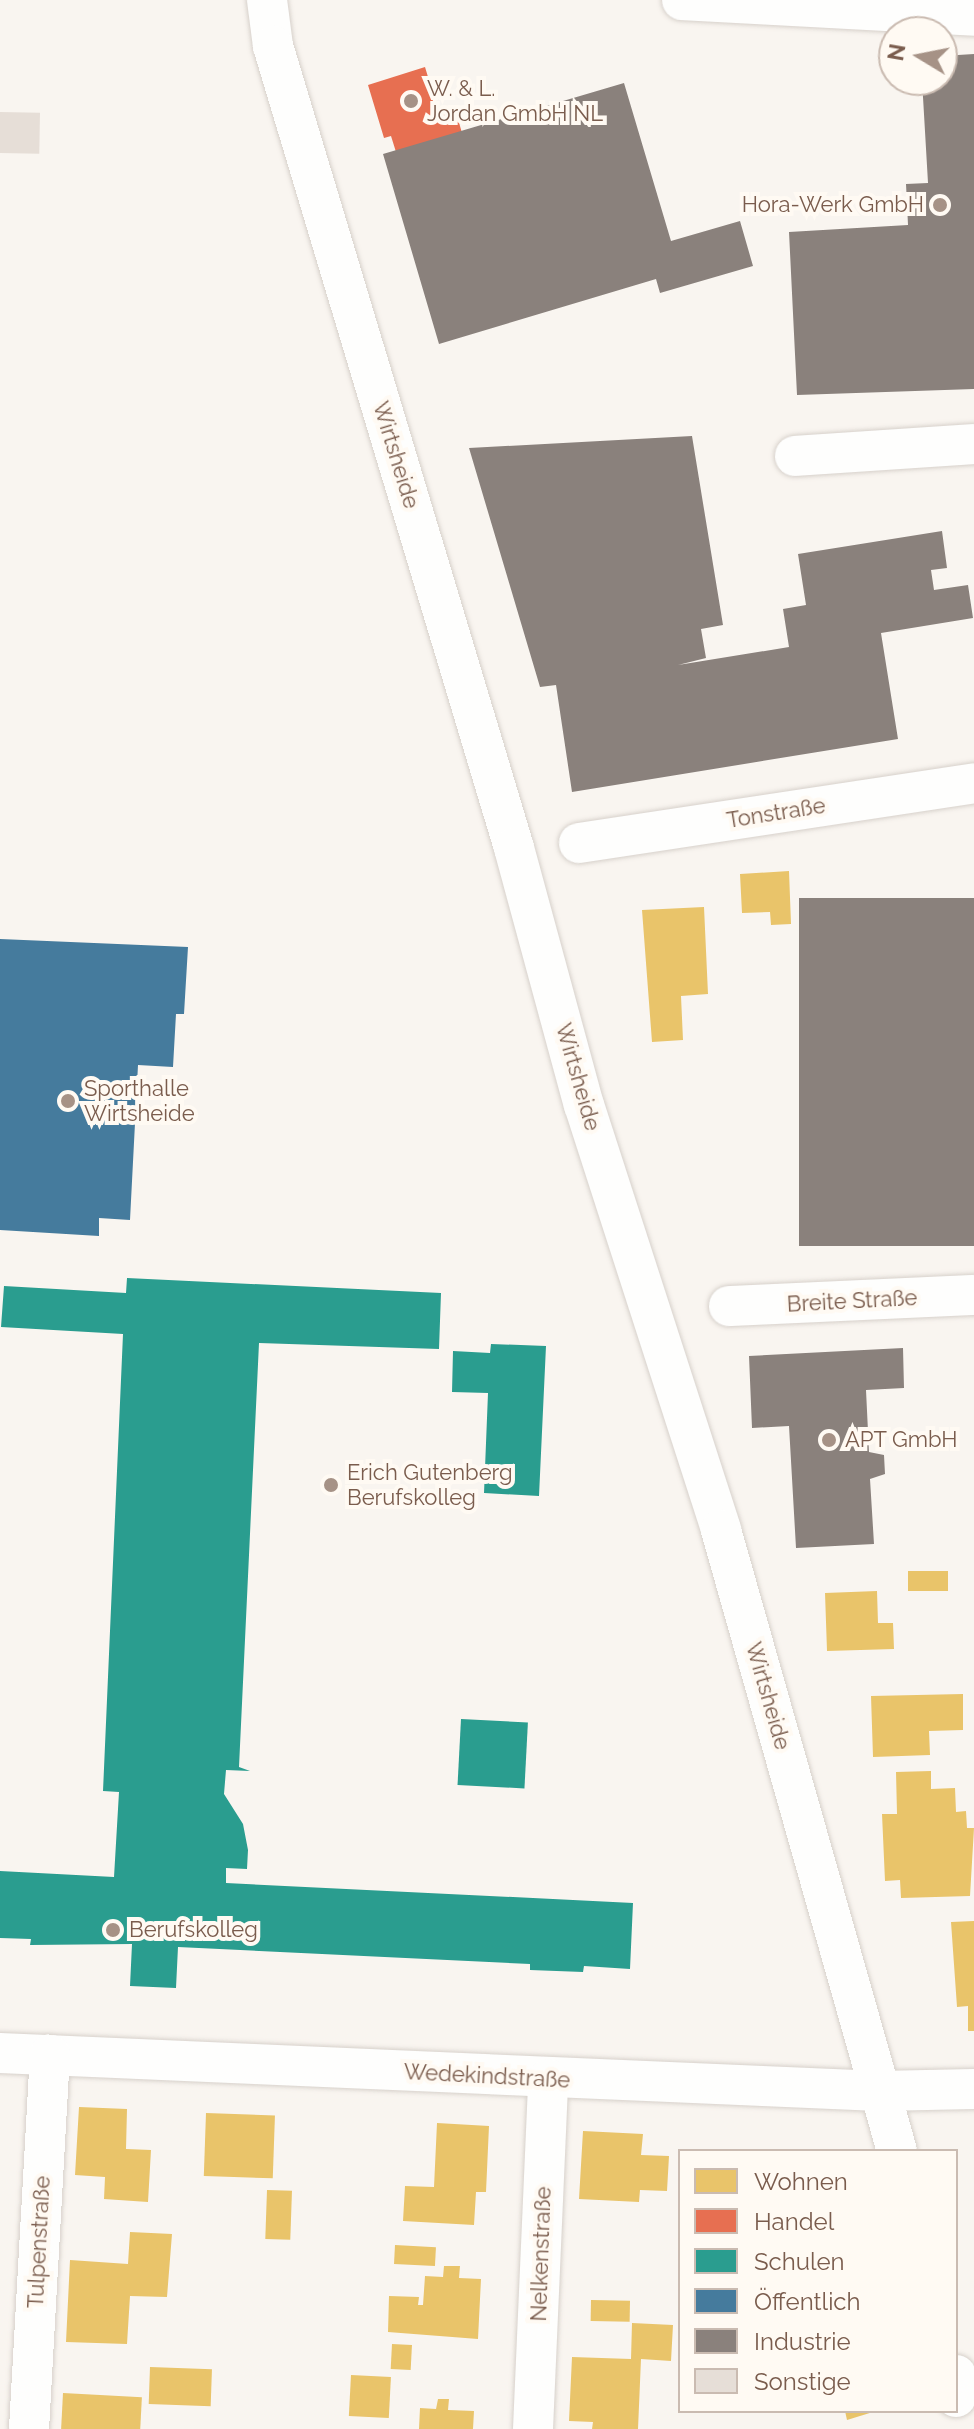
<!DOCTYPE html>
<meta charset="utf-8">
<style>
body{margin:0}
#map{position:relative;width:974px;height:2429px;overflow:hidden;background:#f9f5f0;font-family:Raleway,sans-serif}
div>[style]{position:absolute}
.homes>*{inset:0;background:#e9c46a;transform-origin:0 0}
.shops>*{inset:0;background:#e76f51}
.schools>*{inset:0;background:#2a9d8f;transform-origin:0 0}
.public>*{inset:0;background:#457b9d}
.industry>*{inset:0;background:#8a817c;transform-origin:0 0}
.building>*{inset:0;background:#e6ded7;transform-origin:0 0}
.roads{filter:drop-shadow(0 0 2px #d7d1cb) drop-shadow(0 0 2px #d7d1cb)}
.minor>*{height:40px;margin:-20px;padding:0 20px;transform-origin:20px;border-radius:20px;background:#fefefd}
.dots>*{width:22px;height:22px;translate:-50% -50%;box-sizing:border-box;border:4px solid #fffaf3;border-radius:50%}
span{translate:-50% -50%;white-space:nowrap;text-align:center;line-height:1.15;-webkit-text-stroke:8px #fffaf3;paint-order:stroke}
.poi-label{font-size:22px;color:#7a5c4d}
.left{translate:0 -50%;text-align:left}
.right{translate:-100% -50%;text-align:right}
.street-label{font-size:22px;color:#7a5c4d}
.legend{position:absolute;left:678px;top:2149px;width:280px;height:264px;box-sizing:border-box;background:#fffaf3;border:2px solid #cabbb1;margin:0;padding:10px 14px;list-style:none;font-size:24px;color:#7a5c4d}
.legend li{display:flex;align-items:center;gap:16px;height:40px}
.legend b{width:40px;border:2px solid #cabbb1}
.north{position:absolute;left:878px;top:16px;width:80px;height:80px;box-sizing:border-box;background:#fffaf3;border:2px solid #cabbb1;border-radius:50%;rotate:280deg;font-size:22px;font-weight:700;line-height:32px;text-align:center;color:#7a5c4d}
.north::after{content:'';display:block;margin:auto;width:28px;height:36px;background:#a69286;clip-path:polygon(50% 0,100% 100%,50% 72%,0 100%)}
</style>
<div id="map">
<div class="homes">
<div style="clip-path:polygon(789px 871px,791px 924px,771px 925px,770px 912px,742px 913px,740px 874px)"></div>
<div style="clip-path:polygon(704px 907px,708px 994px,681px 996px,683px 1040px,652px 1042px,642px 910px)"></div>
<div style="left:948px;top:1571px;width:20px;height:40px;rotate:90deg"></div>
<div style="clip-path:polygon(877px 1591px,878px 1623px,893px 1623px,894px 1649px,827px 1651px,825px 1593px)"></div>
<div style="clip-path:polygon(963px 1694px,963px 1730px,929px 1731px,930px 1755px,873px 1757px,871px 1696px)"></div>
<div style="clip-path:polygon(931px 1771px,931px 1789px,955px 1788px,956px 1812px,966px 1811px,967px 1828px,974px 1828px,970px 1896px,901px 1898px,900px 1880px,885px 1881px,882px 1814px,897px 1814px,896px 1772px)"></div>
<div style="clip-path:polygon(974px 1921px,974px 2031px,968px 2031px,968px 2006px,957px 2007px,951px 1922px)"></div>
<div style="clip-path:polygon(79px 2107px,127px 2109px,126px 2149px,151px 2150px,148px 2202px,104px 2199px,105px 2177px,75px 2175px)"></div>
<div style="left:206px;top:2113px;width:69px;height:63px;rotate:2deg"></div>
<div style="clip-path:polygon(437px 2123px,489px 2126px,486px 2192px,476px 2192px,474px 2225px,403px 2221px,405px 2186px,434px 2187px)"></div>
<div style="clip-path:polygon(583px 2131px,643px 2134px,641px 2155px,669px 2156px,667px 2191px,640px 2190px,639px 2202px,579px 2199px)"></div>
<div style="left:267px;top:2190px;width:25px;height:49px;rotate:2deg"></div>
<div style="clip-path:polygon(130px 2232px,172px 2234px,167px 2297px,130px 2296px,127px 2344px,66px 2342px,70px 2260px,128px 2264px)"></div>
<div style="left:395px;top:2245px;width:41px;height:19px;rotate:3deg"></div>
<div style="clip-path:polygon(444px 2266px,460px 2266px,459px 2278px,481px 2279px,478px 2339px,388px 2332px,389px 2296px,419px 2297px,418px 2305px,423px 2305px,425px 2276px,443px 2277px)"></div>
<div style="left:591px;top:2300px;width:39px;height:21px;rotate:1deg"></div>
<div style="clip-path:polygon(632px 2323px,673px 2325px,671px 2361px,641px 2359px,638px 2429px,592px 2429px,593px 2422px,569px 2421px,572px 2357px,631px 2359px)"></div>
<div style="left:392px;top:2344px;width:20px;height:25px;rotate:3deg"></div>
<div style="left:150px;top:2367px;width:62px;height:37px;rotate:2deg"></div>
<div style="left:351px;top:2375px;width:40px;height:41px;rotate:3deg"></div>
<div style="left:63px;top:2393px;width:79px;height:36px;rotate:3deg"></div>
<div style="clip-path:polygon(438px 2399px,449px 2399px,448px 2410px,474px 2411px,473px 2429px,419px 2429px,420px 2408px,436px 2409px)"></div>
<div style="clip-path:polygon(845px 2411px,873px 2411px,873px 2412px,847px 2420px)"></div>
</div>
<div class="shops">
<div style="clip-path:polygon(425px 67px,438px 110px,454px 105px,462px 133px,396px 152px,391px 136px,384px 138px,368px 85px)"></div>
</div>
<div class="schools">
<div style="clip-path:polygon(127px 1278px,441px 1293px,439px 1349px,259px 1343px,239px 1767px,250px 1771px,226px 1770px,224px 1794px,243px 1824px,248px 1850px,247px 1869px,226px 1868px,226px 1883px,633px 1903px,630px 1969px,584px 1966px,583px 1972px,530px 1970px,530px 1964px,178px 1947px,176px 1988px,130px 1986px,132px 1944px,30px 1945px,31px 1939px,0 1938px,0 1871px,114px 1877px,119px 1792px,103px 1791px,123px 1334px,1px 1327px,4px 1286px,126px 1293px)"></div>
<div style="clip-path:polygon(491px 1344px,546px 1346px,539px 1496px,484px 1493px,488px 1393px,452px 1392px,453px 1351px,490px 1353px)"></div>
<div style="left:461px;top:1719px;width:67px;height:66px;rotate:3deg"></div>
</div>
<div class="public">
<div style="clip-path:polygon(0 939px,188px 947px,184px 1014px,176px 1014px,173px 1067px,138px 1065px,130px 1220px,99px 1218px,99px 1236px,0 1230px)"></div>
</div>
<div class="industry">
<div style="clip-path:polygon(974px 54px,974px 389px,797px 395px,789px 232px,908px 225px,906px 184px,928px 183px,922px 80px,942px 80px,942px 56px)"></div>
<div style="clip-path:polygon(624px 83px,671px 241px,740px 221px,753px 266px,660px 293px,656px 279px,439px 344px,383px 154px)"></div>
<div style="clip-path:polygon(692px 436px,723px 625px,701px 629px,706px 658px,678px 665px,789px 647px,783px 609px,806px 605px,798px 554px,942px 531px,947px 568px,931px 570px,934px 590px,968px 585px,973px 618px,881px 633px,898px 739px,572px 792px,556px 685px,540px 687px,469px 448px)"></div>
<div style="left:974px;top:898px;width:348px;height:175px;rotate:90deg"></div>
<div style="clip-path:polygon(903px 1348px,904px 1388px,866px 1390px,869px 1452px,884px 1455px,885px 1474px,870px 1479px,874px 1544px,796px 1548px,789px 1426px,752px 1428px,749px 1356px)"></div>
</div>
<div class="building">
<div style="left:0;top:112px;width:40px;height:41px;rotate:1deg"></div>
</div>
<div class="roads">
<div class="minor">
<div style="left:267px;top:0;width:46px;rotate:82.6deg"></div>
<div style="left:273px;top:46px;width:837px;rotate:73.27deg"></div>
<div style="left:514px;top:848px;width:266px;rotate:74.8deg"></div>
<div style="left:584px;top:1105px;width:447px;rotate:72.1deg"></div>
<div style="left:721px;top:1530px;width:645px;rotate:74.18deg"></div>
<div style="left:682px;top:0;width:292px;rotate:3.1deg"></div>
<div style="left:795px;top:456px;width:179px;rotate:-3.8deg"></div>
<div style="left:579px;top:843px;width:400px;rotate:-8.6deg"></div>
<div style="left:729px;top:1306px;width:245px;rotate:-2.6deg"></div>
<div style="left:0;top:2053px;width:880px;rotate:2.48deg"></div>
<div style="left:879px;top:2091px;width:95px;rotate:-1.2deg"></div>
<div style="left:956px;top:2375px;width:22px;rotate:90deg"></div>
<div style="left:29px;top:2429px;width:375px;rotate:-86.8deg"></div>
<div style="left:533px;top:2429px;width:350px;rotate:-87.5deg"></div>
</div>
</div>
<div class="dots">
<div style="left:411px;top:101px;background:#a69286"></div>
<div style="left:940px;top:205px;background:#a69286"></div>
<div style="left:68px;top:1101px;background:#a69286"></div>
<div style="left:829px;top:1440px;background:#a69286"></div>
<div style="left:331px;top:1485px;background:#a69286"></div>
<div style="left:113px;top:1930px;background:#a69286"></div>
</div>
<div class="poi-label">
<span class="left" style="left:427px;top:101px">W. &amp; L.<br>Jordan GmbH NL</span>
<span class="right" style="left:924px;top:205px">Hora-Werk GmbH</span>
<span class="left" style="left:84px;top:1101px">Sporthalle<br>Wirtsheide</span>
<span class="left" style="left:845px;top:1440px">APT GmbH</span>
<span class="left" style="left:347px;top:1485px">Erich Gutenberg<br>Berufskolleg</span>
<span class="left" style="left:129px;top:1930px">Berufskolleg</span>
</div>
<div class="street-label">
<span style="left:396px;top:455px;rotate:73deg">Wirtsheide</span>
<span style="left:776px;top:813px;rotate:-9deg">Tonstraße</span>
<span style="left:578px;top:1077px;rotate:74deg">Wirtsheide</span>
<span style="left:852px;top:1301px;rotate:-3deg">Breite Straße</span>
<span style="left:768px;top:1696px;rotate:74deg">Wirtsheide</span>
<span style="left:487px;top:2076px;rotate:3deg">Wedekindstraße</span>
<span style="left:39px;top:2242px;rotate:-87deg">Tulpenstraße</span>
<span style="left:541px;top:2254px;rotate:-88deg">Nelkenstraße</span>
</div>
<ul class="legend">
<li><b style="height:22px;background:#e9c46a"></b>Wohnen</li>
<li><b style="height:22px;background:#e76f51"></b>Handel</li>
<li><b style="height:22px;background:#2a9d8f"></b>Schulen</li>
<li><b style="height:22px;background:#457b9d"></b>Öffentlich</li>
<li><b style="height:22px;background:#8a817c"></b>Industrie</li>
<li><b style="height:22px;background:#e6ded7"></b>Sonstige</li>
</ul>
<div class="north">N</div>
</div>
